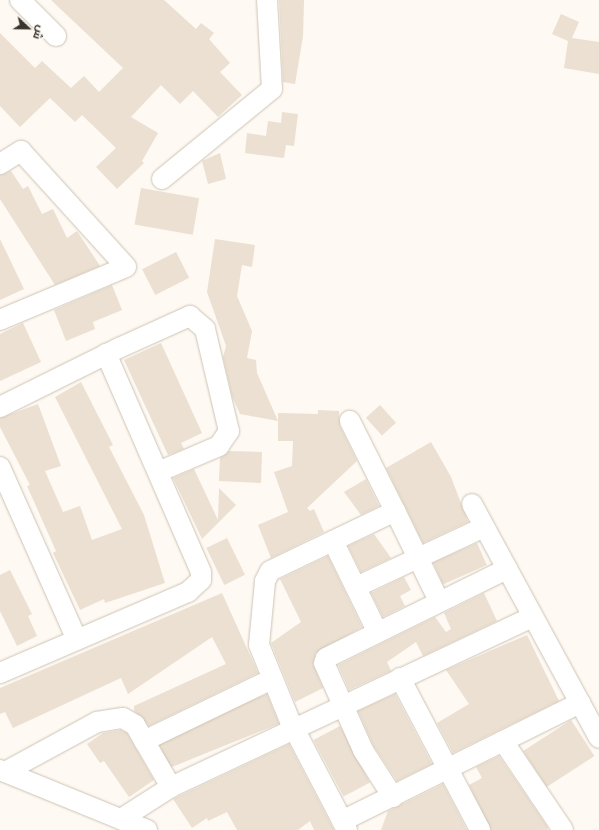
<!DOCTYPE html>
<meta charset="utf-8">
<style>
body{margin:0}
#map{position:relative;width:599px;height:830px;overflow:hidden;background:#fef9f3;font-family:"DM Sans",Cairo,sans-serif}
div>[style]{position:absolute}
.building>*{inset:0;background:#ebe0d1;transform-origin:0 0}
.roads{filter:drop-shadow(0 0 1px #cdc3b3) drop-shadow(0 0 1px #cdc3b3)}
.minor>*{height:20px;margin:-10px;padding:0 10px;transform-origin:10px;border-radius:10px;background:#fff}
span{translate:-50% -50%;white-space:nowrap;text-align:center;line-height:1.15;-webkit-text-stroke:4px #fef9f3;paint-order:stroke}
.north{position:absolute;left:8px;top:8px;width:40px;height:40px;-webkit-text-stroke:3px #fef9f3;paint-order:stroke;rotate:112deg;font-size:11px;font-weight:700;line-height:16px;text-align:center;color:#39342e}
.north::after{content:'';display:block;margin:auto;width:14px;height:18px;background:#39342e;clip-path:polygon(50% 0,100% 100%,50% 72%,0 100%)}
</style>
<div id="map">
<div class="building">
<div style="clip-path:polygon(51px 0,164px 0,196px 29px,201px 23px,214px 33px,209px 39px,230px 63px,220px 72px,242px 95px,218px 117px,193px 91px,180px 104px,161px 85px,131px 117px,158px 133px,142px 161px,144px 163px,117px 189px,96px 167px,116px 148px,82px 115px,75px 122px,50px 98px,20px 127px,0 106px,0 33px,35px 68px,42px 61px,71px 88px,84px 76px,99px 92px,123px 68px)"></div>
<div style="clip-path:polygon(279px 0,304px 0,303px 36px,295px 84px,283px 82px)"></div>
<div style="clip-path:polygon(561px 14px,579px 22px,572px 38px,599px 42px,599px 74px,564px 68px,568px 41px,552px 34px)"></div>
<div style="clip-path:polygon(282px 112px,298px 114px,294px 146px,286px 145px,284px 158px,245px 153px,247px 133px,266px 136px,268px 121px,281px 123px)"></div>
<div style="clip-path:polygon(220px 153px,226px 179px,208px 184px,202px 161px)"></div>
<div style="clip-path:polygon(11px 171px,23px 189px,28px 186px,42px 214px,53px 209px,67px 238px,77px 231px,100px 266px,55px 285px,0 199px,0 175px)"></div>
<div style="left:141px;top:188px;width:59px;height:37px;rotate:10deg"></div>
<div style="clip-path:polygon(0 239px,24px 289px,0 300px)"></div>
<div style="clip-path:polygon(215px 239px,255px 245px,252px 267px,242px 265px,237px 296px,252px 331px,247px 358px,256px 360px,257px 373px,278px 421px,240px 414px,232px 396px,223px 357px,226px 346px,207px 292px)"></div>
<div style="left:176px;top:252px;width:29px;height:38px;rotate:63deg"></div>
<div style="clip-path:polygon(112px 285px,122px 310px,93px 322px,95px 329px,66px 341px,54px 310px)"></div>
<div style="clip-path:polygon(23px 323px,41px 362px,0 381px,0 334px)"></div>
<div style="clip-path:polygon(161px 343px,202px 433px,181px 443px,184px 449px,168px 455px,124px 360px)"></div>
<div style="clip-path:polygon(81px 382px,113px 445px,109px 447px,144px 515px,165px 583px,105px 603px,104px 599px,80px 610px,53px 553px,56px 551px,27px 486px,30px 485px,0 427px,0 418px,38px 404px,61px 466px,45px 471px,63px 512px,80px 506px,92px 540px,122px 529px,55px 397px)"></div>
<div style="left:380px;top:405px;width:24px;height:19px;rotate:48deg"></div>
<div style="clip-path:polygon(318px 410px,339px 411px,340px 426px,357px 461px,307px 508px,310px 511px,314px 509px,324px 532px,271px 558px,258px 525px,288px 512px,274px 472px,292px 466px,293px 441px,278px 441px,278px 413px,318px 414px)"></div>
<div style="clip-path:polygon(431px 442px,451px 477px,468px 522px,423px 543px,386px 468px)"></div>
<div style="clip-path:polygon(229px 451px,262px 452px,261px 483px,219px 481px,220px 458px)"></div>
<div style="clip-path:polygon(194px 469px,218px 520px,219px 488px,236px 505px,202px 539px,173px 478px)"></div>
<div style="clip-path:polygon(366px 479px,379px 506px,361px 515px,344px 492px)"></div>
<div style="clip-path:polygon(374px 534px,391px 558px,361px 572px,348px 546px)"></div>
<div style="left:227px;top:538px;width:41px;height:23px;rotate:64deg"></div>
<div style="left:477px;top:543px;width:24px;height:48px;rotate:66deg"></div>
<div style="clip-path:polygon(328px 556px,362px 627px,316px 653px,313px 664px,323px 688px,295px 702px,271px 643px,301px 622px,280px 579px)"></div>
<div style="clip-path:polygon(10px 570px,32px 614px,28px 616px,37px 636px,17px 646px,0 611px,0 575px)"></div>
<div style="clip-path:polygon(404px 577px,411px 590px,400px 596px,405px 606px,383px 617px,371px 593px)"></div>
<div style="clip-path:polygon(222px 593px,258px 673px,149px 726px,134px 711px,134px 706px,226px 664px,212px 637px,128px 694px,121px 678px,13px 728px,5px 712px,0 714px,0 688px)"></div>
<div style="clip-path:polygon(484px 593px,497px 621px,423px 656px,416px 642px,387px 662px,391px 671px,349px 690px,338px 665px,435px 617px,446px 632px,451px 629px,444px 613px)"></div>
<div style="clip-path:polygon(527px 635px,559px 701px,453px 753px,437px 723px,469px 704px,446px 670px)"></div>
<div style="left:267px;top:694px;width:32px;height:119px;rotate:68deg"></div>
<div style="clip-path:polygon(395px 694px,432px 764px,397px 781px,373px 745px,358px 711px)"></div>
<div style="left:571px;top:720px;width:43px;height:57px;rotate:57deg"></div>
<div style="left:340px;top:726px;width:64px;height:30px;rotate:62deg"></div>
<div style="clip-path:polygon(121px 730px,127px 733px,154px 780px,129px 797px,104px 761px,100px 763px,87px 744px,103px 733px)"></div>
<div style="clip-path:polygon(289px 744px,334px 830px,314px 830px,310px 821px,298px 830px,237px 830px,227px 812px,208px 821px,207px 818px,192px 828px,173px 799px)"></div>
<div style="clip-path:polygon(499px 756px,547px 826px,548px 830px,491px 830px,469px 785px,482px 778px,476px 767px)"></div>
<div style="clip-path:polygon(443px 784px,467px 830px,381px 830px,388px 811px)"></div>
</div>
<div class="roads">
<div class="minor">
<div style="left:20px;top:0;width:51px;rotate:45deg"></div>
<div style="left:0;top:164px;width:25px;rotate:-32deg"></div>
<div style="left:21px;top:151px;width:156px;rotate:47.8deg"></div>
<div style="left:126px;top:267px;width:137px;rotate:157.2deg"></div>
<div style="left:162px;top:179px;width:142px;rotate:-39.3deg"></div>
<div style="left:272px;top:89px;width:89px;rotate:-93.2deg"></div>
<div style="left:0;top:407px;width:133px;rotate:-26.4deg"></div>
<div style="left:119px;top:348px;width:78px;rotate:-24.3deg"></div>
<div style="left:190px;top:316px;width:20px;rotate:41deg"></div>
<div style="left:205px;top:329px;width:105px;rotate:76.8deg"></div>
<div style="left:229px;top:431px;width:18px;rotate:124deg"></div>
<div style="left:219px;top:446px;width:66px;rotate:156.9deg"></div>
<div style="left:0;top:467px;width:189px;rotate:66deg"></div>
<div style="left:472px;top:504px;width:266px;rotate:61.5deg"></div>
<div style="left:395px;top:511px;width:100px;rotate:63.9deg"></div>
<div style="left:333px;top:541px;width:100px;rotate:63.9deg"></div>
<div style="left:356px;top:587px;width:141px;rotate:-25.1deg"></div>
<div style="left:0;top:673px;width:205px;rotate:-23.3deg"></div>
<div style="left:188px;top:592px;width:18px;rotate:-43deg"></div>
<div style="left:201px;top:580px;width:8px;rotate:-90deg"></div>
<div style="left:201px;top:572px;width:238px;rotate:-113.5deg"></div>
<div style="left:400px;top:678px;width:172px;rotate:62.2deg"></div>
<div style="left:144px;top:741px;width:142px;rotate:-25.8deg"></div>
<div style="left:503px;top:741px;width:107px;rotate:56deg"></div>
<div style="left:0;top:770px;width:159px;rotate:22.2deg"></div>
<div style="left:5px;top:772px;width:105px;rotate:-28.5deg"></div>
<div style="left:97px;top:722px;width:26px;rotate:-9deg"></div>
<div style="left:123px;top:718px;width:14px;rotate:30deg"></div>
<div style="left:135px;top:725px;width:72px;rotate:59.9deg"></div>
<div style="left:171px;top:787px;width:399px;rotate:-25.2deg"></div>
<div style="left:393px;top:797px;width:56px;rotate:-122.6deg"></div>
<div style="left:363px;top:750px;width:95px;rotate:-114.1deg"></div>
<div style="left:324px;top:663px;width:5px;rotate:-68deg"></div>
<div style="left:326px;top:658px;width:202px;rotate:-26.2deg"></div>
<div style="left:121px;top:819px;width:59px;rotate:-32.6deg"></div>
<div style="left:342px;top:821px;width:266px;rotate:-26.4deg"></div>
<div style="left:347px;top:830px;width:123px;rotate:-117.6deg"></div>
<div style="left:290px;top:721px;width:82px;rotate:-112.2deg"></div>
<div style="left:259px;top:645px;width:64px;rotate:-84.6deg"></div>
<div style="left:265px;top:581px;width:11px;rotate:-63deg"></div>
<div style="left:270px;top:571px;width:139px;rotate:-25.6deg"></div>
<div style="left:395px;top:511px;width:101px;rotate:-116.6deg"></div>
</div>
</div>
<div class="north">ش</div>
</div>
